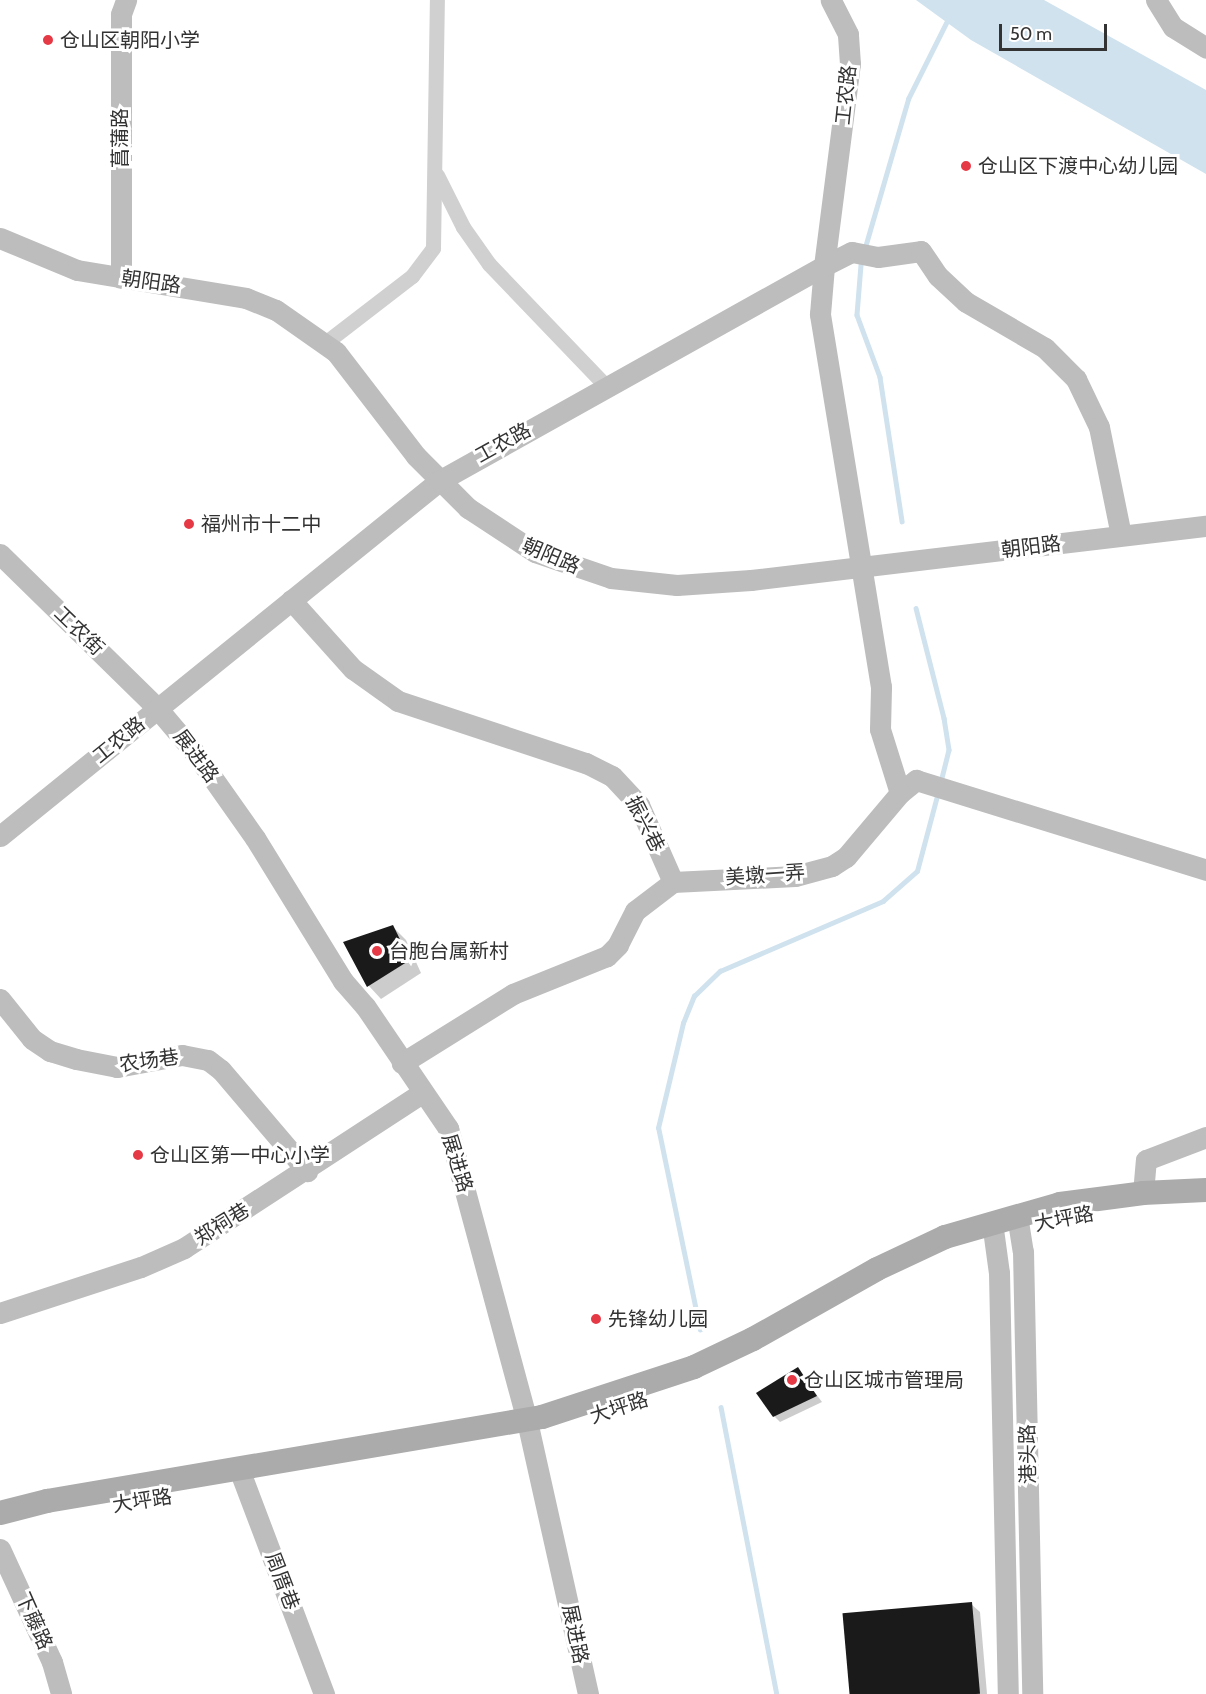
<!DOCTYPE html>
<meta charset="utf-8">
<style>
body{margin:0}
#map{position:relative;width:1206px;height:1694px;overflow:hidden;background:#fff;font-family:Cabin,"Noto Sans SC",sans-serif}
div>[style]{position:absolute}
.water>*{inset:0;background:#cfe2ee}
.shadow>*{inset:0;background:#0003}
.stream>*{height:4.5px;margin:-2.25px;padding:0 2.25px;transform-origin:2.25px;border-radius:2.25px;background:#cfe2ee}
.building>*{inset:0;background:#1a1a1a;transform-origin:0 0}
.street>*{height:15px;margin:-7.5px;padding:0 7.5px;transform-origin:7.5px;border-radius:7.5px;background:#d0d0d0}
.secondary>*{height:21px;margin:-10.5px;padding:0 10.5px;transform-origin:10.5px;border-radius:10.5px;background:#bdbdbd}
.primary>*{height:24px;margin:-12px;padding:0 12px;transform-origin:12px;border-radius:12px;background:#ababab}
.dots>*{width:16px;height:16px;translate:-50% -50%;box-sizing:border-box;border:3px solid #fff;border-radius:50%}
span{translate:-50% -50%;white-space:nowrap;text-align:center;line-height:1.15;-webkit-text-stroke:6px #fff;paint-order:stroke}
.poi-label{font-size:20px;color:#333}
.left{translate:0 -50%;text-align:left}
.street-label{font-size:20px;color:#333}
.scale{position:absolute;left:999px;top:24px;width:108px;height:27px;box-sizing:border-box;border:3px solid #333;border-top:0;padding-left:8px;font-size:18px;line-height:21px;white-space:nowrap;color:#333;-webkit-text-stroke:4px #fff;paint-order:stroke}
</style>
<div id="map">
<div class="water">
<div style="clip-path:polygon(916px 0,1044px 0,1206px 90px,1206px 174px,971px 40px)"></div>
</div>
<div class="shadow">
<div style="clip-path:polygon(393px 927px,406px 940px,421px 973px,381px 999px,369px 986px,345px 942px)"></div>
<div style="clip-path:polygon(797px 1369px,822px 1402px,780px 1422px,774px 1416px)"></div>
<div style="clip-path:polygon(971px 1604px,980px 1612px,987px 1694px,851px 1694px)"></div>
</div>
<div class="stream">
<div style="left:866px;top:244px;width:151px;rotate:-73.8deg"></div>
<div style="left:908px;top:99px;width:92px;rotate:-63.4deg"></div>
<div style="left:861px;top:265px;width:50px;rotate:94.6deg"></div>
<div style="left:857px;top:315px;width:66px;rotate:69.6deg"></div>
<div style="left:880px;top:377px;width:146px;rotate:81.3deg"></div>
<div style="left:916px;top:608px;width:114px;rotate:75.7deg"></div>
<div style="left:944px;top:718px;width:32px;rotate:81deg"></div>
<div style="left:949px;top:750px;width:32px;rotate:104deg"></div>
<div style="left:700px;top:1330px;width:206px;rotate:-101.7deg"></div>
<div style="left:658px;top:1128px;width:108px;rotate:-76.6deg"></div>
<div style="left:683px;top:1023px;width:29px;rotate:-68deg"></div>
<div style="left:694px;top:996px;width:36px;rotate:-44deg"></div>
<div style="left:720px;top:971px;width:177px;rotate:-23.2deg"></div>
<div style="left:883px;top:901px;width:45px;rotate:-41.4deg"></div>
<div style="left:917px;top:871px;width:82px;rotate:-75.1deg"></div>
<div style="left:721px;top:1407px;width:292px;rotate:79deg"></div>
</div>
<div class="building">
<div style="clip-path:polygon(393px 925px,410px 960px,367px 987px,343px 942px)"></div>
<div style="clip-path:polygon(798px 1367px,817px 1396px,773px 1417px,756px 1393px)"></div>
<div style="left:972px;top:1602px;width:92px;height:130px;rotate:85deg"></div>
</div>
<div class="street">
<div style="left:437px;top:175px;width:58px;rotate:63.4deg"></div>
<div style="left:463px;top:227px;width:45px;rotate:54.9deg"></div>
<div style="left:489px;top:264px;width:170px;rotate:46.2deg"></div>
<div style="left:325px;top:343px;width:110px;rotate:-37.6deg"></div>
<div style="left:412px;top:276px;width:35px;rotate:-53deg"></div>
<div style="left:433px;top:248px;width:248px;rotate:-89.1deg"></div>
</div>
<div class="secondary">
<div style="left:1156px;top:0;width:32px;rotate:58deg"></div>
<div style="left:1173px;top:27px;width:39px;rotate:32deg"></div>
<div style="left:0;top:238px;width:83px;rotate:22.6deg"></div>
<div style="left:77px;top:270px;width:171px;rotate:9.4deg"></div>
<div style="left:246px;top:298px;width:32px;rotate:22deg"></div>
<div style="left:276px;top:310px;width:73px;rotate:35deg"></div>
<div style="left:336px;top:352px;width:131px;rotate:52.4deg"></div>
<div style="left:416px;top:456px;width:74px;rotate:45deg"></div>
<div style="left:468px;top:508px;width:80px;rotate:33.3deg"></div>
<div style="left:535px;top:552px;width:80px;rotate:18.9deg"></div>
<div style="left:611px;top:578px;width:66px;rotate:6.1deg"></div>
<div style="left:677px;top:585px;width:74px;rotate:-3.9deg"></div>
<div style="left:751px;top:580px;width:458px;rotate:-6.8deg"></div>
<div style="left:121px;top:278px;width:264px;rotate:-90deg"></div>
<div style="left:121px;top:14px;width:15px;rotate:-70deg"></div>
<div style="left:0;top:554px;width:220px;rotate:44.4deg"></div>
<div style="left:157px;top:708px;width:59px;rotate:49.8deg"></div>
<div style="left:195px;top:753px;width:104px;rotate:54.8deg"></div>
<div style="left:255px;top:838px;width:168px;rotate:58.4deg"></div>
<div style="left:343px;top:981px;width:33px;rotate:49deg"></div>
<div style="left:365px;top:1006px;width:148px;rotate:55.8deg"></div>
<div style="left:448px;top:1128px;width:303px;rotate:74.9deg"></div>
<div style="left:527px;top:1421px;width:280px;rotate:77.4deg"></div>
<div style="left:291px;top:600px;width:93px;rotate:48.1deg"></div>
<div style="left:353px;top:669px;width:55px;rotate:35.4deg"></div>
<div style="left:398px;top:701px;width:198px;rotate:18.3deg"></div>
<div style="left:586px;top:763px;width:29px;rotate:27deg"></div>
<div style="left:612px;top:776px;width:40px;rotate:47deg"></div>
<div style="left:639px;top:805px;width:84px;rotate:66.2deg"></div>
<div style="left:673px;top:882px;width:48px;rotate:142.7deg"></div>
<div style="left:635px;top:911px;width:38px;rotate:117deg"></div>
<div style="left:618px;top:945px;width:16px;rotate:135deg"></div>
<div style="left:607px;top:956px;width:101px;rotate:158deg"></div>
<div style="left:513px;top:994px;width:131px;rotate:148.1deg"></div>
<div style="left:900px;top:793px;width:67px;rotate:-107.4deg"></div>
<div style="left:880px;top:729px;width:42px;rotate:-88.6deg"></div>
<div style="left:881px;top:687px;width:378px;rotate:-99.3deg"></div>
<div style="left:820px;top:314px;width:48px;rotate:-85.2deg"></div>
<div style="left:824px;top:266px;width:31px;rotate:-27deg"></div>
<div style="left:852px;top:252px;width:26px;rotate:11deg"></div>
<div style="left:878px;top:257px;width:43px;rotate:-7.9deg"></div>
<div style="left:921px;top:251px;width:30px;rotate:56deg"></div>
<div style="left:938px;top:276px;width:38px;rotate:43deg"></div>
<div style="left:966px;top:302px;width:91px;rotate:30.2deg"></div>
<div style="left:1045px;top:348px;width:44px;rotate:45deg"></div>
<div style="left:1076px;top:379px;width:53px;rotate:64.4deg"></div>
<div style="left:1099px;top:427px;width:110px;rotate:78.5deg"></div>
<div style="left:0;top:836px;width:565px;rotate:-38.96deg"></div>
<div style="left:439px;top:481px;width:441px;rotate:-29.2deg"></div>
<div style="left:824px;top:266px;width:204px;rotate:-82.7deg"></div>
<div style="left:850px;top:64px;width:30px;rotate:-94deg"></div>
<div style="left:848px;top:34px;width:38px;rotate:-117deg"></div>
<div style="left:673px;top:882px;width:122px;rotate:-2.8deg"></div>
<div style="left:795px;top:876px;width:38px;rotate:-15deg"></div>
<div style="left:832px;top:866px;width:17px;rotate:-33deg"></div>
<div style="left:846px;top:857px;width:84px;rotate:-49.8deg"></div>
<div style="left:900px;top:793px;width:21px;rotate:-39deg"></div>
<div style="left:916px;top:780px;width:304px;rotate:17.2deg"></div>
<div style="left:0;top:999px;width:51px;rotate:51.3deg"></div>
<div style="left:32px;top:1039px;width:22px;rotate:34deg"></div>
<div style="left:50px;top:1051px;width:27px;rotate:17deg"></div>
<div style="left:76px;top:1059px;width:42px;rotate:11deg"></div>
<div style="left:117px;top:1067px;width:66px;rotate:-10.5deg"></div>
<div style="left:182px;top:1055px;width:26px;rotate:11deg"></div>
<div style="left:208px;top:1060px;width:16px;rotate:38deg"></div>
<div style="left:221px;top:1070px;width:133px;rotate:49.6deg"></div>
<div style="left:1143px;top:1193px;width:33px;rotate:-85deg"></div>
<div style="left:1146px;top:1160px;width:64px;rotate:-21deg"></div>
<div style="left:1017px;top:1215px;width:36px;rotate:81deg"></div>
<div style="left:1023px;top:1251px;width:443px;rotate:88.8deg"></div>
<div style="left:992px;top:1222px;width:51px;rotate:82.2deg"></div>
<div style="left:999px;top:1273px;width:421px;rotate:88.8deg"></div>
<div style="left:0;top:1313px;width:148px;rotate:-18.1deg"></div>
<div style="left:141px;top:1267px;width:47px;rotate:-23.8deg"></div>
<div style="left:184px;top:1248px;width:285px;rotate:-33.1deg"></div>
<div style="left:239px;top:1469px;width:241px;rotate:69.3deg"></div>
<div style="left:0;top:1549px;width:124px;rotate:65.3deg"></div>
<div style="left:52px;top:1662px;width:33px;rotate:74deg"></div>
</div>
<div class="primary">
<div style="left:0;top:1513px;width:49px;rotate:-14.3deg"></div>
<div style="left:47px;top:1501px;width:502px;rotate:-9.63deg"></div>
<div style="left:542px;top:1417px;width:160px;rotate:-18.2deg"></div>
<div style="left:694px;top:1367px;width:65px;rotate:-25.4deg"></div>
<div style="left:753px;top:1339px;width:142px;rotate:-29.4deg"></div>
<div style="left:877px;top:1269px;width:75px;rotate:-25.2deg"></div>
<div style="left:945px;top:1237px;width:120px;rotate:-16deg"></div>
<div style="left:1060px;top:1204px;width:84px;rotate:-7.5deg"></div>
<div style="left:1143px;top:1193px;width:63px;rotate:-2.7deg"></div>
</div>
<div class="dots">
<div style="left:48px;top:40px;background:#e63946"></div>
<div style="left:966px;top:166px;background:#e63946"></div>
<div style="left:189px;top:524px;background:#e63946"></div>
<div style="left:377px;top:951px;background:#e63946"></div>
<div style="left:138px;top:1155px;background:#e63946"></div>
<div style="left:596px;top:1319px;background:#e63946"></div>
<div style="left:792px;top:1380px;background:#e63946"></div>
</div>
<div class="poi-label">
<span class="left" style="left:60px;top:40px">仓山区朝阳小学</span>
<span class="left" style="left:978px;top:166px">仓山区下渡中心幼儿园</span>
<span class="left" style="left:201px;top:524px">福州市十二中</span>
<span class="left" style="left:389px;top:951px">台胞台属新村</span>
<span class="left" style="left:150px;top:1155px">仓山区第一中心小学</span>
<span class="left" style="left:608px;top:1319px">先锋幼儿园</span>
<span class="left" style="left:804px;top:1380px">仓山区城市管理局</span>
</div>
<div class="street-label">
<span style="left:846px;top:95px;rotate:-84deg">工农路</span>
<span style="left:120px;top:138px;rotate:-90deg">菖蒲路</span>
<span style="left:151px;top:282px;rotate:8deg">朝阳路</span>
<span style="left:503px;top:443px;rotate:-29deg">工农路</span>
<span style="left:1031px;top:547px;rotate:-7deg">朝阳路</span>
<span style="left:551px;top:556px;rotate:23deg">朝阳路</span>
<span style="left:79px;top:631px;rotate:44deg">工农街</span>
<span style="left:119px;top:740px;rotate:-39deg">工农路</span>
<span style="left:196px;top:756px;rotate:53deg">展进路</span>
<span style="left:645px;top:824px;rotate:63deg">振兴巷</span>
<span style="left:765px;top:875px;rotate:-4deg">美墩一弄</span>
<span style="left:149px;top:1061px;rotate:-8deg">农场巷</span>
<span style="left:457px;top:1163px;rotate:73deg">展进路</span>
<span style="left:1064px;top:1219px;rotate:-11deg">大坪路</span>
<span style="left:222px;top:1224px;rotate:-32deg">郑祠巷</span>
<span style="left:619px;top:1408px;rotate:-18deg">大坪路</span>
<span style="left:1028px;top:1454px;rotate:-91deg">港头路</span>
<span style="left:142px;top:1501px;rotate:-9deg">大坪路</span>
<span style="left:282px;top:1581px;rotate:69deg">周厝巷</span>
<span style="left:34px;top:1621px;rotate:66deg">下藤路</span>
<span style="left:575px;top:1634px;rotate:78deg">展进路</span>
</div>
<div class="scale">50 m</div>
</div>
